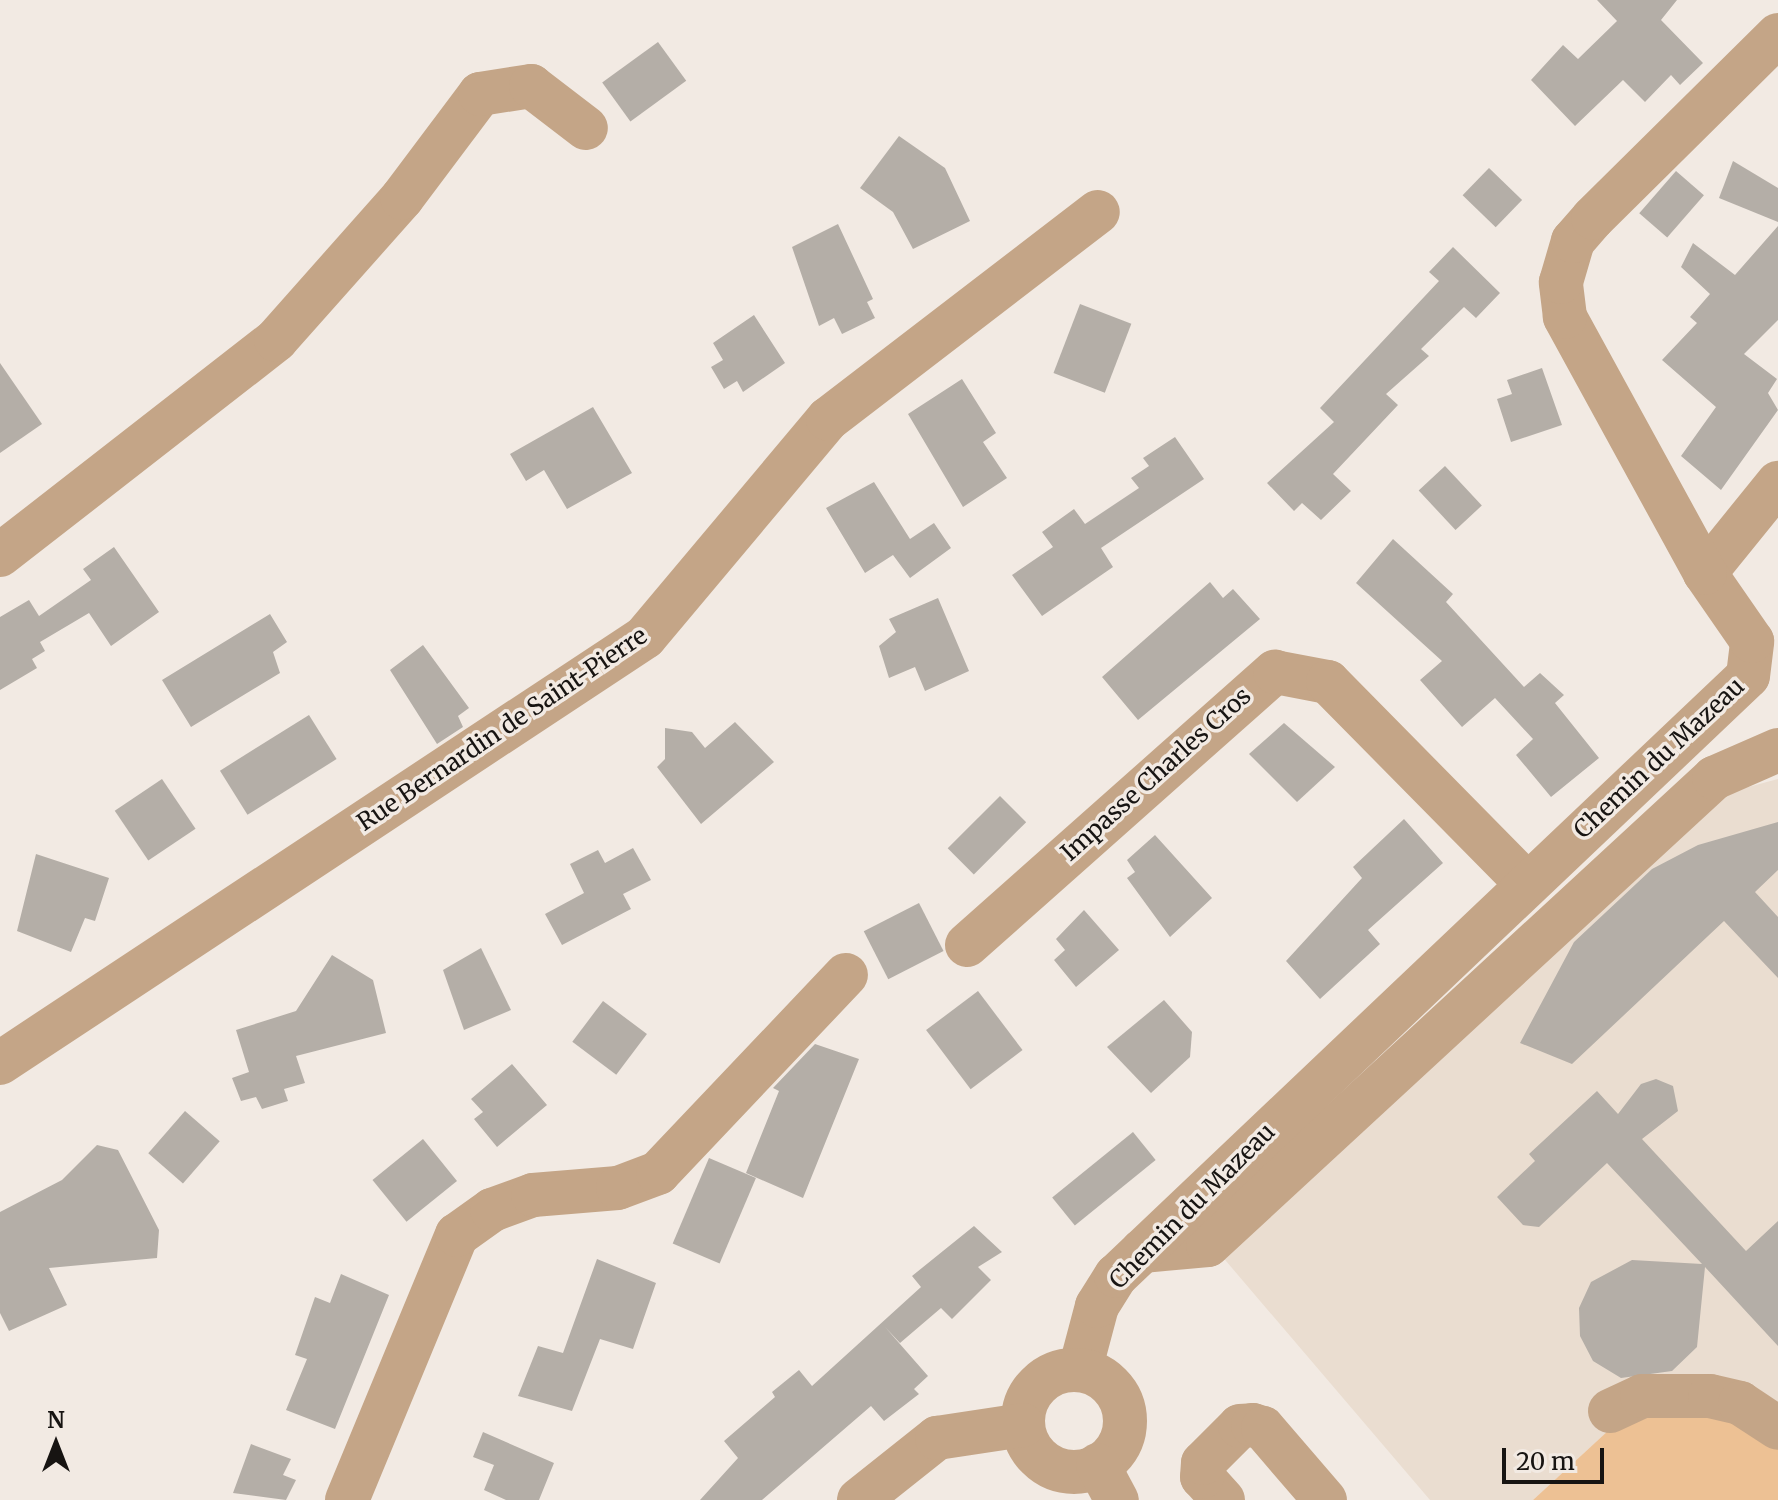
<!DOCTYPE html>
<style>
body{margin:0}
#map{position:relative;width:1778px;height:1500px;overflow:hidden;background:#f2eae3;font-family:Merriweather,serif}
div>[style]{position:absolute}
.built>*{inset:0;background:#eaddd0}
.green>*{inset:0;background:#edc194}
.building>*{inset:0;background:#b4aea7;transform-origin:0 0}
.minor>*{height:44px;margin:-22px;padding:0 22px;transform-origin:22px;border-radius:22px;background:#c4a587}
.minor>.ring{margin:-22px;padding:0;box-sizing:content-box;background:none;border:44px solid #c4a587;border-radius:50%}
span{translate:-50% -50%;white-space:nowrap;text-align:center;line-height:1.15;-webkit-text-stroke:7px #f2eae3;paint-order:stroke}
.street-label{font-size:24px;color:#171412}
.north{position:absolute;left:16px;top:1404px;width:80px;height:80px;-webkit-text-stroke:6px #f2eae3;paint-order:stroke;rotate:0deg;font-size:22px;font-weight:700;line-height:32px;text-align:center;color:#171412}
.north::after{content:'';display:block;margin:auto;width:28px;height:36px;background:#171412;clip-path:polygon(50% 0,100% 100%,50% 72%,0 100%)}
.scale{position:absolute;left:1502px;top:1448px;width:102px;height:36px;box-sizing:border-box;border:4px solid #171412;border-top:0;padding-left:10px;font-size:24px;line-height:28px;white-space:nowrap;color:#171412;-webkit-text-stroke:6px #f2eae3;paint-order:stroke}
</style>
<div id="map">
<div class="built">
<div style="clip-path:polygon(1778px 779px,1778px 1438px,1610px 1429px,1533px 1500px,1430px 1500px,1197px 1227px,1663px 810px)"></div>
</div>
<div class="green">
<div style="clip-path:polygon(1699px 1407px,1778px 1438px,1778px 1500px,1533px 1500px,1610px 1429px,1649px 1412px)"></div>
</div>
<div class="building">
<div style="clip-path:polygon(1597px 0,1677px 0,1661px 20px,1703px 63px,1680px 85px,1671px 75px,1645px 102px,1623px 80px,1575px 126px,1531px 80px,1563px 45px,1578px 59px,1617px 21px)"></div>
<div style="left:658px;top:42px;width:48px;height:69px;rotate:54deg"></div>
<div style="clip-path:polygon(899px 136px,945px 168px,970px 221px,913px 249px,893px 212px,860px 188px)"></div>
<div style="clip-path:polygon(1733px 161px,1778px 188px,1778px 222px,1719px 198px)"></div>
<div style="left:1489px;top:168px;width:46px;height:38px;rotate:44deg"></div>
<div style="left:1676px;top:171px;width:37px;height:56px;rotate:41deg"></div>
<div style="clip-path:polygon(838px 224px,873px 299px,867px 302px,875px 318px,842px 334px,834px 318px,819px 326px,792px 247px)"></div>
<div style="clip-path:polygon(1778px 226px,1778px 320px,1744px 354px,1777px 379px,1768px 393px,1778px 410px,1721px 490px,1681px 456px,1716px 407px,1662px 360px,1697px 323px,1690px 317px,1710px 294px,1681px 267px,1693px 243px,1735px 275px)"></div>
<div style="clip-path:polygon(1453px 247px,1500px 293px,1476px 318px,1464px 307px,1421px 349px,1429px 356px,1386px 394px,1398px 405px,1333px 474px,1351px 491px,1321px 520px,1302px 503px,1294px 511px,1267px 483px,1334px 422px,1320px 408px,1439px 281px,1429px 272px)"></div>
<div style="left:1080px;top:304px;width:55px;height:74px;rotate:21deg"></div>
<div style="clip-path:polygon(754px 315px,785px 363px,743px 392px,737px 381px,724px 389px,711px 367px,723px 360px,713px 343px)"></div>
<div style="clip-path:polygon(0 363px,42px 424px,0 453px)"></div>
<div style="clip-path:polygon(1542px 368px,1562px 425px,1511px 442px,1497px 399px,1512px 394px,1507px 380px)"></div>
<div style="clip-path:polygon(962px 379px,996px 433px,983px 442px,1007px 478px,963px 507px,908px 414px)"></div>
<div style="clip-path:polygon(593px 407px,632px 473px,567px 509px,544px 470px,526px 481px,510px 454px)"></div>
<div style="clip-path:polygon(1175px 437px,1204px 479px,1101px 548px,1113px 567px,1042px 616px,1012px 575px,1053px 547px,1042px 532px,1074px 509px,1085px 524px,1139px 488px,1131px 478px,1149px 466px,1143px 458px)"></div>
<div style="left:1445px;top:466px;width:54px;height:36px;rotate:47deg"></div>
<div style="clip-path:polygon(874px 482px,910px 539px,934px 523px,951px 548px,910px 578px,893px 555px,865px 573px,826px 508px)"></div>
<div style="clip-path:polygon(1393px 539px,1453px 594px,1446px 602px,1524px 687px,1540px 673px,1564px 695px,1555px 703px,1599px 758px,1551px 797px,1516px 755px,1533px 739px,1495px 698px,1462px 727px,1420px 680px,1442px 661px,1356px 583px)"></div>
<div style="clip-path:polygon(114px 547px,159px 612px,111px 646px,89px 613px,40px 642px,45px 651px,32px 659px,37px 668px,0 690px,0 617px,29px 600px,39px 616px,91px 580px,83px 569px)"></div>
<div style="clip-path:polygon(1210px 582px,1223px 598px,1233px 589px,1260px 619px,1138px 720px,1102px 677px)"></div>
<div style="clip-path:polygon(938px 598px,969px 671px,925px 691px,915px 667px,889px 678px,879px 646px,896px 632px,889px 619px)"></div>
<div style="clip-path:polygon(270px 614px,287px 642px,273px 652px,280px 673px,191px 727px,162px 680px)"></div>
<div style="clip-path:polygon(423px 645px,469px 708px,458px 716px,463px 727px,437px 744px,390px 670px)"></div>
<div style="left:309px;top:715px;width:52px;height:105px;rotate:58deg"></div>
<div style="clip-path:polygon(735px 722px,774px 762px,701px 824px,657px 767px,665px 759px,665px 728px,692px 732px,705px 748px)"></div>
<div style="clip-path:polygon(1284px 723px,1335px 767px,1297px 802px,1249px 754px)"></div>
<div style="left:162px;top:779px;width:60px;height:57px;rotate:56deg"></div>
<div style="left:1000px;top:796px;width:37px;height:74px;rotate:45deg"></div>
<div style="clip-path:polygon(1404px 819px,1443px 863px,1368px 930px,1380px 944px,1320px 999px,1286px 961px,1362px 878px,1353px 867px)"></div>
<div style="clip-path:polygon(1778px 822px,1778px 870px,1755px 892px,1778px 917px,1778px 978px,1724px 921px,1572px 1064px,1520px 1043px,1574px 942px,1652px 869px,1698px 845px)"></div>
<div style="clip-path:polygon(1155px 835px,1212px 898px,1170px 937px,1127px 878px,1135px 872px,1127px 860px)"></div>
<div style="clip-path:polygon(633px 848px,651px 880px,623px 894px,631px 909px,562px 945px,545px 914px,584px 893px,570px 864px,598px 850px,605px 863px)"></div>
<div style="clip-path:polygon(36px 854px,109px 878px,95px 921px,85px 918px,71px 952px,17px 931px)"></div>
<div style="left:919px;top:903px;width:54px;height:62px;rotate:63deg"></div>
<div style="clip-path:polygon(1084px 910px,1119px 950px,1076px 987px,1054px 960px,1065px 950px,1056px 939px)"></div>
<div style="clip-path:polygon(481px 948px,511px 1010px,464px 1030px,443px 970px)"></div>
<div style="clip-path:polygon(332px 955px,373px 980px,386px 1033px,296px 1056px,305px 1083px,284px 1089px,288px 1101px,262px 1109px,256px 1097px,241px 1101px,232px 1078px,249px 1072px,236px 1030px,296px 1011px)"></div>
<div style="left:978px;top:991px;width:74px;height:65px;rotate:53deg"></div>
<div style="clip-path:polygon(1164px 1000px,1192px 1032px,1190px 1057px,1151px 1093px,1107px 1047px)"></div>
<div style="left:603px;top:1001px;width:55px;height:51px;rotate:37deg"></div>
<div style="clip-path:polygon(815px 1044px,859px 1059px,803px 1198px,746px 1173px,779px 1091px,773px 1088px)"></div>
<div style="clip-path:polygon(512px 1064px,547px 1105px,497px 1147px,474px 1119px,483px 1112px,471px 1099px)"></div>
<div style="clip-path:polygon(1656px 1079px,1673px 1086px,1678px 1111px,1642px 1139px,1746px 1251px,1778px 1221px,1778px 1346px,1705px 1267px,1697px 1347px,1672px 1371px,1621px 1378px,1593px 1361px,1580px 1336px,1579px 1308px,1591px 1282px,1632px 1260px,1702px 1264px,1607px 1163px,1539px 1227px,1523px 1225px,1497px 1197px,1535px 1161px,1529px 1154px,1597px 1091px,1618px 1114px,1641px 1084px)"></div>
<div style="left:185px;top:1111px;width:46px;height:56px;rotate:41deg"></div>
<div style="left:1133px;top:1132px;width:36px;height:104px;rotate:51deg"></div>
<div style="left:423px;top:1139px;width:54px;height:65px;rotate:51deg"></div>
<div style="clip-path:polygon(97px 1145px,118px 1150px,159px 1230px,157px 1258px,49px 1268px,67px 1305px,9px 1331px,0 1313px,0 1212px,62px 1180px)"></div>
<div style="left:709px;top:1158px;width:51px;height:93px;rotate:23deg"></div>
<div style="clip-path:polygon(974px 1226px,1002px 1252px,978px 1267px,991px 1280px,952px 1319px,941px 1308px,900px 1343px,885px 1327px,928px 1376px,914px 1389px,919px 1394px,884px 1421px,871px 1406px,762px 1500px,700px 1500px,738px 1458px,724px 1441px,775px 1397px,772px 1392px,799px 1370px,812px 1386px,921px 1287px,912px 1276px)"></div>
<div style="clip-path:polygon(597px 1259px,656px 1283px,633px 1349px,600px 1339px,572px 1411px,518px 1396px,538px 1346px,563px 1353px)"></div>
<div style="clip-path:polygon(341px 1274px,389px 1295px,335px 1429px,286px 1410px,307px 1359px,295px 1355px,315px 1297px,330px 1303px)"></div>
<div style="clip-path:polygon(483px 1432px,554px 1463px,539px 1500px,506px 1500px,484px 1490px,494px 1465px,473px 1457px)"></div>
<div style="clip-path:polygon(251px 1444px,291px 1459px,283px 1475px,296px 1480px,286px 1500px,233px 1493px)"></div>
</div>
<div class="minor">
<div style="left:0;top:555px;width:350px;rotate:-37.9deg"></div>
<div style="left:276px;top:340px;width:190px;rotate:-48.4deg"></div>
<div style="left:402px;top:198px;width:130px;rotate:-53.1deg"></div>
<div style="left:480px;top:94px;width:52px;rotate:-8.9deg"></div>
<div style="left:531px;top:86px;width:69px;rotate:37.4deg"></div>
<div style="left:1705px;top:573px;width:116px;rotate:-51deg"></div>
<div style="left:967px;top:945px;width:412px;rotate:-41.6deg"></div>
<div style="left:1275px;top:672px;width:54px;rotate:10.7deg"></div>
<div style="left:1328px;top:682px;width:282px;rotate:45.4deg"></div>
<div style="left:0;top:1063px;width:773px;rotate:-33.44deg"></div>
<div style="left:645px;top:637px;width:285px;rotate:-50deg"></div>
<div style="left:828px;top:419px;width:340px;rotate:-37.5deg"></div>
<div style="left:1142px;top:1251px;width:66px;rotate:-5.2deg"></div>
<div style="left:1208px;top:1245px;width:689px;rotate:-42.7deg"></div>
<div style="left:1714px;top:778px;width:70px;rotate:-23.6deg"></div>
<div style="left:1080px;top:1370px;width:66px;rotate:-75.1deg"></div>
<div style="left:1097px;top:1306px;width:36px;rotate:-58deg"></div>
<div style="left:1116px;top:1276px;width:871px;rotate:-43.51deg"></div>
<div style="left:1748px;top:676px;width:35px;rotate:-83deg"></div>
<div style="left:1752px;top:641px;width:83px;rotate:-124.7deg"></div>
<div style="left:1705px;top:573px;width:292px;rotate:-118.7deg"></div>
<div style="left:1565px;top:317px;width:35px;rotate:-97deg"></div>
<div style="left:1561px;top:282px;width:43px;rotate:-73.7deg"></div>
<div style="left:1573px;top:241px;width:30px;rotate:-49deg"></div>
<div style="left:1593px;top:218px;width:260px;rotate:-44.7deg"></div>
<div class="ring" style="left:1023px;top:1370px;width:58px;height:58px"></div>
<div style="left:1610px;top:1411px;width:35px;rotate:-25deg"></div>
<div style="left:1642px;top:1396px;width:68px"></div>
<div style="left:1710px;top:1396px;width:31px;rotate:13deg"></div>
<div style="left:1740px;top:1403px;width:45px;rotate:33.3deg"></div>
<div style="left:1098px;top:1465px;width:40px;rotate:62deg"></div>
<div style="left:347px;top:1500px;width:287px;rotate:-67.5deg"></div>
<div style="left:457px;top:1235px;width:43px;rotate:-35.5deg"></div>
<div style="left:492px;top:1210px;width:44px;rotate:-20.1deg"></div>
<div style="left:533px;top:1195px;width:85px;rotate:-4.7deg"></div>
<div style="left:618px;top:1188px;width:43px;rotate:-20.6deg"></div>
<div style="left:658px;top:1173px;width:273px;rotate:-46.5deg"></div>
<div style="left:859px;top:1500px;width:100px;rotate:-38.5deg"></div>
<div style="left:937px;top:1438px;width:87px;rotate:-8.6deg"></div>
<div style="left:1223px;top:1500px;width:31px;rotate:-132deg"></div>
<div style="left:1202px;top:1477px;width:14px;rotate:-86deg"></div>
<div style="left:1203px;top:1463px;width:52px;rotate:-45deg"></div>
<div style="left:1240px;top:1426px;width:13px;rotate:-4deg"></div>
<div style="left:1253px;top:1425px;width:10px;rotate:17deg"></div>
<div style="left:1263px;top:1428px;width:95px;rotate:49.3deg"></div>
</div>
<div class="street-label">
<span style="left:502px;top:729px;rotate:-34deg">Rue Bernardin de Saint-Pierre</span>
<span style="left:1659px;top:758px;rotate:-43deg">Chemin du Mazeau</span>
<span style="left:1156px;top:774px;rotate:-42deg">Impasse Charles Cros</span>
<span style="left:1192px;top:1206px;rotate:-45deg">Chemin du Mazeau</span>
</div>
<div class="north">N</div>
<div class="scale">20 m</div>
</div>
